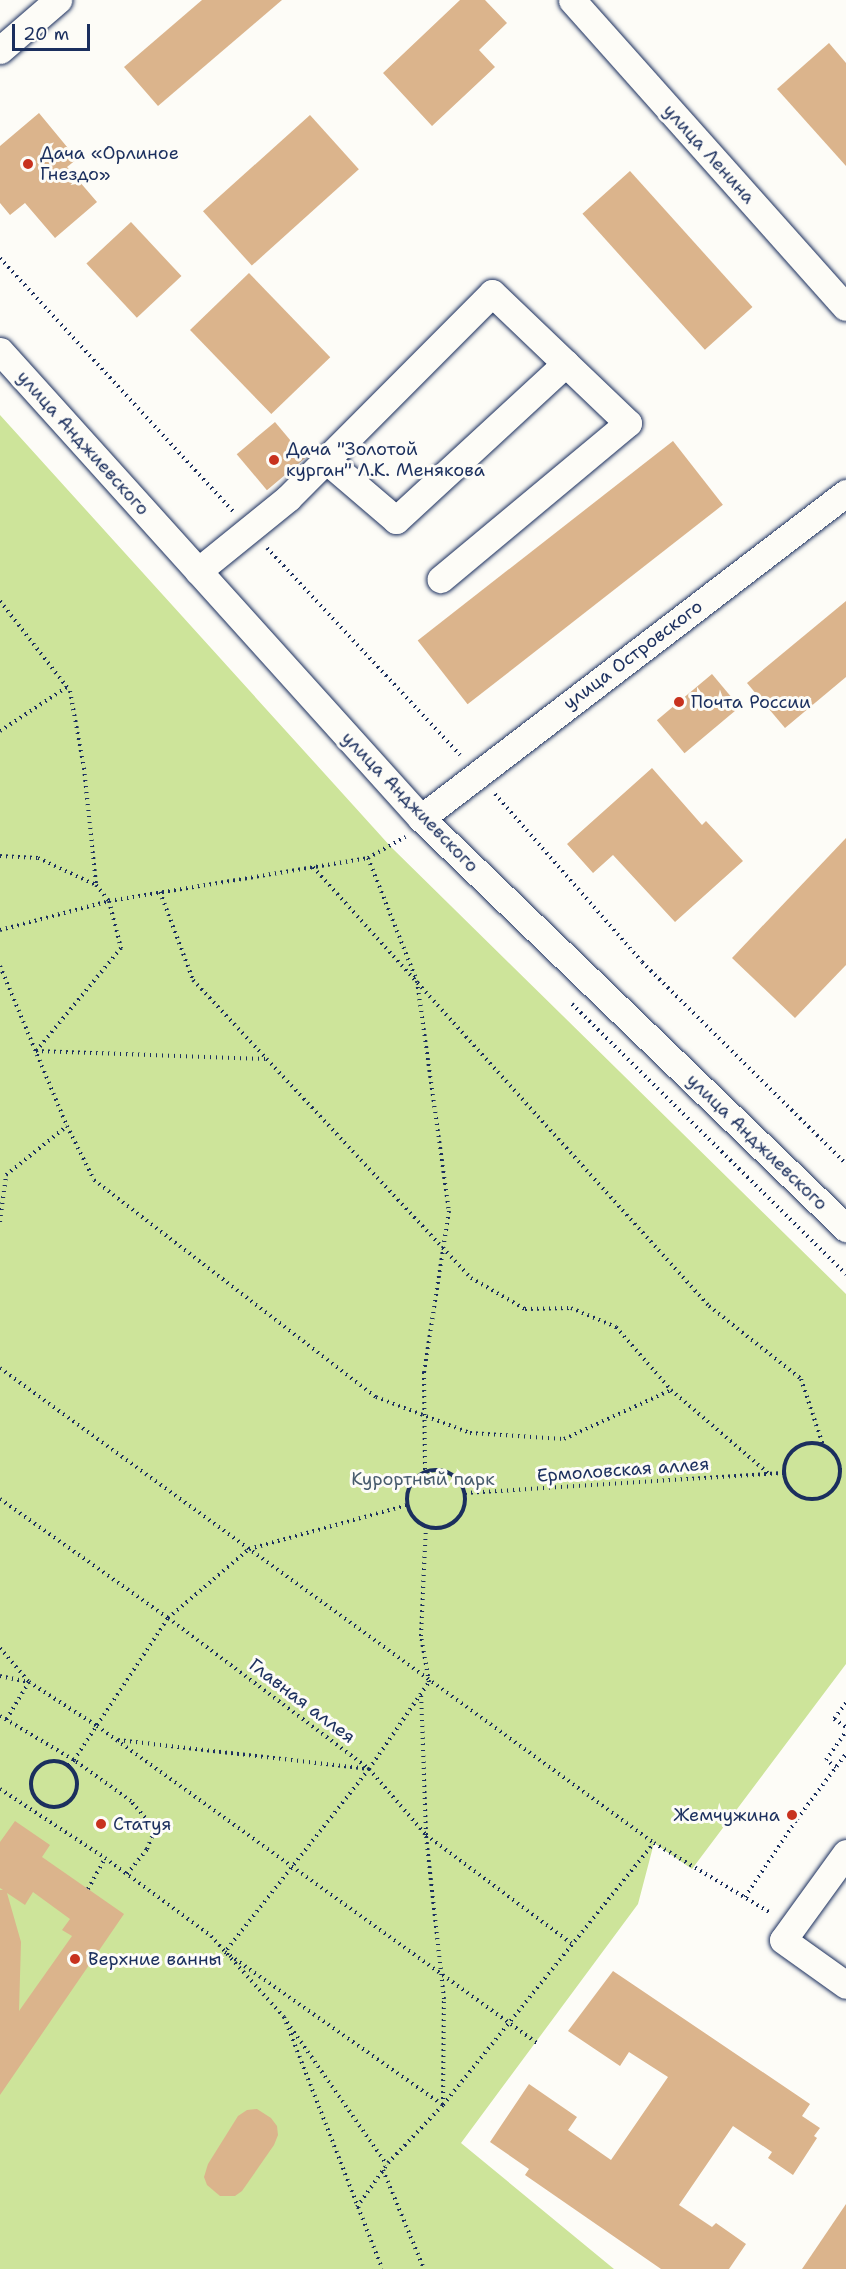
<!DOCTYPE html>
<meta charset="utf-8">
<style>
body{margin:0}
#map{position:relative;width:846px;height:2269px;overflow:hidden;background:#fdfcf7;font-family:"Shantell Sans",sans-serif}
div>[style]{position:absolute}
.green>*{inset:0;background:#cde49a}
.building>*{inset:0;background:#dbb48c;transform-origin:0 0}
.path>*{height:4px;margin-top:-2px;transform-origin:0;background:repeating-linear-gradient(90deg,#1b2f5e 0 1.5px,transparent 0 6px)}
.path>.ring{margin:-2px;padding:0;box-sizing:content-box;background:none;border:4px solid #1b2f5e;border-radius:50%}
.roads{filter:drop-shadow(0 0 2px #1b2f5e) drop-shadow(0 0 2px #1b2f5e)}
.minor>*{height:27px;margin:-13.5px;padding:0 13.5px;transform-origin:13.5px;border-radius:13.5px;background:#fdfcf7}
.dots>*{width:16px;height:16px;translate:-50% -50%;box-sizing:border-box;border:3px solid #fdfcf7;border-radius:50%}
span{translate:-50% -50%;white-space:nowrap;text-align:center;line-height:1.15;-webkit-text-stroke:6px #fdfcf7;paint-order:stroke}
.poi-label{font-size:18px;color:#1b2f5e}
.left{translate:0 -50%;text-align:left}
.right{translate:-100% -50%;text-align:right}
.street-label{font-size:18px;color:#1b2f5e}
.park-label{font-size:18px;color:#485c6d}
.scale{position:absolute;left:12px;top:24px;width:78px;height:27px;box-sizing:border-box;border:3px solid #1b2f5e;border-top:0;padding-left:8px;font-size:18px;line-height:21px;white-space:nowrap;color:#1b2f5e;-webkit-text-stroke:4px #fdfcf7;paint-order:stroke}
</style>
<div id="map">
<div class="green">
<div style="clip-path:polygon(0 415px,391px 847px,846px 1294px,846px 1664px,692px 1869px,654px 1843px,638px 1904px,461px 2143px,614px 2269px,0 2269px)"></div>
</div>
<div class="building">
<div style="clip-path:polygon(202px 0,282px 0,158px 106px,124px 67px)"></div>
<div style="clip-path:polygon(460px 0,485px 0,507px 23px,479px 50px,495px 67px,432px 126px,383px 73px)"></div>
<div style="clip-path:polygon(829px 43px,846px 63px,846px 166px,777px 89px)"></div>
<div style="clip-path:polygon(39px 113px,77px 159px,67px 167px,97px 202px,55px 238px,25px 203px,10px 215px,0 203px,0 146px)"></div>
<div style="left:310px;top:115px;width:73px;height:144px;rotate:48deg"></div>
<div style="left:630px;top:171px;width:183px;height:64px;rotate:48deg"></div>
<div style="left:131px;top:222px;width:74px;height:61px;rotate:47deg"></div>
<div style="left:249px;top:273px;width:117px;height:82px;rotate:46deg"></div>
<div style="left:275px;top:422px;width:47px;height:50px;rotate:50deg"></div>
<div style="left:673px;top:441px;width:81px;height:324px;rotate:52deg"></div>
<div style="clip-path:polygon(846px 601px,846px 677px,785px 728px,747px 683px)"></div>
<div style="left:712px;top:674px;width:43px;height:72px;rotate:50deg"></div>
<div style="clip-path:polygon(652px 768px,702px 825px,706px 821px,743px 861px,675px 922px,613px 855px,593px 873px,567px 844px)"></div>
<div style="clip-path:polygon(846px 838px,846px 965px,795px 1018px,732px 958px)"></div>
<div style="clip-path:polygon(evenodd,15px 1821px,50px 1845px,42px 1857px,124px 1914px,0 2095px,0 1890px,3px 1890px,0 1888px,0 1842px,15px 1821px,33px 1892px,70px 1919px,62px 1930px,72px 1936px,19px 2011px,21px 1942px,7px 1893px,25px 1905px,33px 1892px)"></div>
<div style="clip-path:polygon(613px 1971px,810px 2104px,802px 2116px,820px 2128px,814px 2136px,817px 2138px,793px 2175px,768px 2158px,772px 2152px,733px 2126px,679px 2205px,712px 2227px,716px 2223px,746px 2244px,729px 2269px,661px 2269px,525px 2175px,529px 2169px,490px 2142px,529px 2084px,577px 2117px,568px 2130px,611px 2160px,668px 2077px,629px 2052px,620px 2066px,568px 2031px)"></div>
<div style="clip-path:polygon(257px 2109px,271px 2118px,277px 2126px,278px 2135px,274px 2145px,242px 2191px,235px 2196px,220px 2196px,207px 2185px,204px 2177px,208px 2164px,238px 2116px,247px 2110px)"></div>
<div style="clip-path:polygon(846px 2204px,846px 2269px,802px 2269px)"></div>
</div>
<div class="path">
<div style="left:0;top:258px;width:344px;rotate:47.4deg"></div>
<div style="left:267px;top:548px;width:283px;rotate:47deg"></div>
<div style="left:0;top:601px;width:114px;rotate:52.1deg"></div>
<div style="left:70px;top:691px;width:78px;rotate:79.7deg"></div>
<div style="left:84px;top:768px;width:118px;rotate:84.1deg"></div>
<div style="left:0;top:731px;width:80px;rotate:-33.3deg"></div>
<div style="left:495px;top:794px;width:223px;rotate:48.8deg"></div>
<div style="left:642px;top:962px;width:287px;rotate:44.7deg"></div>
<div style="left:0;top:856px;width:38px;rotate:3deg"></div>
<div style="left:38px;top:858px;width:64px;rotate:25deg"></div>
<div style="left:96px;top:885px;width:21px;rotate:51deg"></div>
<div style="left:109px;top:901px;width:49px;rotate:75.7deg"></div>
<div style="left:121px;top:948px;width:134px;rotate:129.5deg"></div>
<div style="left:36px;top:1051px;width:231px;rotate:2deg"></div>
<div style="left:368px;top:858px;width:132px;rotate:68.3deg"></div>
<div style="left:417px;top:981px;width:232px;rotate:82.1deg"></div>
<div style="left:449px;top:1211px;width:163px;rotate:98.8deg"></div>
<div style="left:424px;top:1372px;width:100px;rotate:89.4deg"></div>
<div style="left:313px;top:867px;width:591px;rotate:47.95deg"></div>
<div style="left:709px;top:1306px;width:117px;rotate:38.4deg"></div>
<div style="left:801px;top:1379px;width:70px;rotate:71.6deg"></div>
<div style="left:160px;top:892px;width:94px;rotate:69.4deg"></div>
<div style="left:193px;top:980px;width:408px;rotate:47deg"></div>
<div style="left:471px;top:1278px;width:62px;rotate:29.9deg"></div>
<div style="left:525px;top:1309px;width:46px;rotate:-1.2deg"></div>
<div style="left:571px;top:1308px;width:49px;rotate:22.9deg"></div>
<div style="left:616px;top:1327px;width:84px;rotate:48.9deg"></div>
<div style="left:671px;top:1390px;width:129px;rotate:40.6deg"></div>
<div style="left:0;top:930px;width:113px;rotate:-14.9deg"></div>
<div style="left:109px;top:901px;width:263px;rotate:-9.4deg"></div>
<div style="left:368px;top:858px;width:43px;rotate:-29.6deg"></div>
<div style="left:0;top:966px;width:173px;rotate:67.3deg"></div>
<div style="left:67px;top:1126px;width:60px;rotate:63.4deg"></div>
<div style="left:94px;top:1180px;width:356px;rotate:37.6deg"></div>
<div style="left:376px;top:1397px;width:101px;rotate:21deg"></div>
<div style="left:470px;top:1433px;width:94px;rotate:3.7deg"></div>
<div style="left:564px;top:1439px;width:118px;rotate:-24.6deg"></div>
<div style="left:572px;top:1004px;width:385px;rotate:44.6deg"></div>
<div style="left:0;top:1222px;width:47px;rotate:-82.7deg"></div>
<div style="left:6px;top:1175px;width:78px;rotate:-38.8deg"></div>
<div style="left:0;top:1368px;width:808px;rotate:35.99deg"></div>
<div style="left:654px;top:1843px;width:136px;rotate:30.9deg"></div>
<div class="ring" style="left:784px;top:1443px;width:52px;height:52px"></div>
<div style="left:840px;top:1468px;width:6px;rotate:-9deg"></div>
<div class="ring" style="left:407px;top:1470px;width:54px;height:54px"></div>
<div style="left:465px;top:1493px;width:319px;rotate:-3.6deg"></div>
<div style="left:0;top:1499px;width:206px;rotate:35.3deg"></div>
<div style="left:168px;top:1618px;width:251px;rotate:36.9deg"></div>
<div style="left:369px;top:1769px;width:87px;rotate:49.2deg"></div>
<div style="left:426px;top:1835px;width:181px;rotate:36.7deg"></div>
<div style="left:0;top:1648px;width:45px;rotate:49.5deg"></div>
<div style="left:29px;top:1682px;width:44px;rotate:121.2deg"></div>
<div style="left:0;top:1676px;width:30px;rotate:12deg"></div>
<div style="left:29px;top:1682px;width:81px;rotate:32.9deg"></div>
<div style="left:97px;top:1726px;width:542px;rotate:35.77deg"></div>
<div style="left:846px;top:1703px;width:20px;rotate:127deg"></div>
<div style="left:834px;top:1719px;width:14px;rotate:34deg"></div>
<div style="left:0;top:1716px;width:86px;rotate:30.7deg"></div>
<div style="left:74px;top:1760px;width:8px;rotate:135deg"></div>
<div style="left:118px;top:1740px;width:253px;rotate:6.6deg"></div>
<div style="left:369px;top:1769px;width:106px;rotate:-55.4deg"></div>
<div style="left:429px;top:1682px;width:47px;rotate:-99.9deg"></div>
<div style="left:421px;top:1636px;width:110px;rotate:-87.4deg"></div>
<div class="ring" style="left:31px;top:1761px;width:42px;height:42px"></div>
<div style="left:836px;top:1767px;width:12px;rotate:-145deg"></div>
<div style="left:826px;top:1760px;width:35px;rotate:-55deg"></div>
<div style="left:369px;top:1769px;width:233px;rotate:128.2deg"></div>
<div style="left:225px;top:1952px;width:266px;rotate:35.1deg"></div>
<div style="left:443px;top:2105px;width:106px;rotate:-89.5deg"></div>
<div style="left:444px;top:1999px;width:165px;rotate:-96.3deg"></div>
<div style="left:426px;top:1835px;width:141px;rotate:-92deg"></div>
<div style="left:0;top:1789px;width:126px;rotate:33.3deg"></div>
<div style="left:105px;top:1858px;width:132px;rotate:36.3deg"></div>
<div style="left:211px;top:1936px;width:109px;rotate:48deg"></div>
<div style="left:284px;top:2017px;width:270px;rotate:68.7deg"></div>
<div style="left:127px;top:1874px;width:32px;rotate:-51deg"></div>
<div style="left:147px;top:1849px;width:16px;rotate:-68deg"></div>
<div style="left:153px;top:1834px;width:13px;rotate:-108deg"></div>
<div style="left:149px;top:1822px;width:28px;rotate:-131deg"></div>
<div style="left:131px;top:1801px;width:70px;rotate:-144.3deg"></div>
<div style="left:74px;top:1760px;width:170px;rotate:-56.5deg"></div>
<div style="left:168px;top:1618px;width:106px;rotate:-40.4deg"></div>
<div style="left:249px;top:1549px;width:165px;rotate:-15.5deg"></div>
<div style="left:88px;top:1889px;width:35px;rotate:-61deg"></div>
<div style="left:745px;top:1897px;width:94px;rotate:-56.3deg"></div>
<div style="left:797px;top:1819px;width:81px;rotate:-53deg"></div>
<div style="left:287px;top:2022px;width:174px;rotate:55deg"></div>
<div style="left:383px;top:2170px;width:107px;rotate:67.5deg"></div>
<div style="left:357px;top:2207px;width:54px;rotate:-54.8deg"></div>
<div style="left:388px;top:2163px;width:80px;rotate:-46.5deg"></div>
<div style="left:443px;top:2105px;width:336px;rotate:-51.2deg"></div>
</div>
<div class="roads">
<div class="minor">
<div style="left:572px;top:0;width:411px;rotate:48.3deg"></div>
<div style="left:0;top:50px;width:77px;rotate:-40.8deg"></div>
<div style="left:0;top:351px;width:629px;rotate:47.97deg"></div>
<div style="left:421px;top:818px;width:591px;rotate:43.97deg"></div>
<div style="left:326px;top:460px;width:92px;rotate:40.6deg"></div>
<div style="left:396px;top:520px;width:231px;rotate:-42.7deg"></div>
<div style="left:198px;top:571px;width:116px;rotate:-39deg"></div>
<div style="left:288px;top:498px;width:289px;rotate:-45.1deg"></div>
<div style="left:492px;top:293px;width:188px;rotate:43.7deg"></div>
<div style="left:628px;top:423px;width:244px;rotate:140.2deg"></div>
<div style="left:421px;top:818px;width:535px;rotate:-37.41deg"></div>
<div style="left:846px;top:1853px;width:107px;rotate:125.9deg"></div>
<div style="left:783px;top:1940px;width:77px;rotate:35.5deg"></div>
</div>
</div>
<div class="dots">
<div style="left:28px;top:164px;background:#c8321e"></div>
<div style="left:274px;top:460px;background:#c8321e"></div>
<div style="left:679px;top:702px;background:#c8321e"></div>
<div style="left:792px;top:1815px;background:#c8321e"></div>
<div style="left:101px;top:1824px;background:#c8321e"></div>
<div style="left:75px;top:1959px;background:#c8321e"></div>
</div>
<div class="poi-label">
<span class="left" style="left:40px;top:164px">Дача «Орлиное<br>Гнездо»</span>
<span class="left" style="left:286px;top:460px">Дача "Золотой<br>курган" Л.К. Менякова</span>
<span class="left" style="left:691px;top:702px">Почта России</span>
<span class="right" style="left:780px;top:1815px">Жемчужина</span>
<span class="left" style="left:113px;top:1824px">Статуя</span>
<span class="left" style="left:88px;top:1959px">Верхние ванны</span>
</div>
<div class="street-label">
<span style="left:709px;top:154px;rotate:48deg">улица Ленина</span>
<span style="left:83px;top:443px;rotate:48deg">улица Анджиевского</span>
<span style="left:633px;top:655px;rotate:-37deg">улица Островского</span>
<span style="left:410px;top:802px;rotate:46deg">улица Анджиевского</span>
<span style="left:757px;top:1142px;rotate:44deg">улица Анджиевского</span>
<span style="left:623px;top:1470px;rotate:-4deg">Ермоловская аллея</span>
<span style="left:302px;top:1701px;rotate:37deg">Главная аллея</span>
</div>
<div class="park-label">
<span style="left:423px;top:1479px">Курортный парк</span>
</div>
<div class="scale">20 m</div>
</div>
